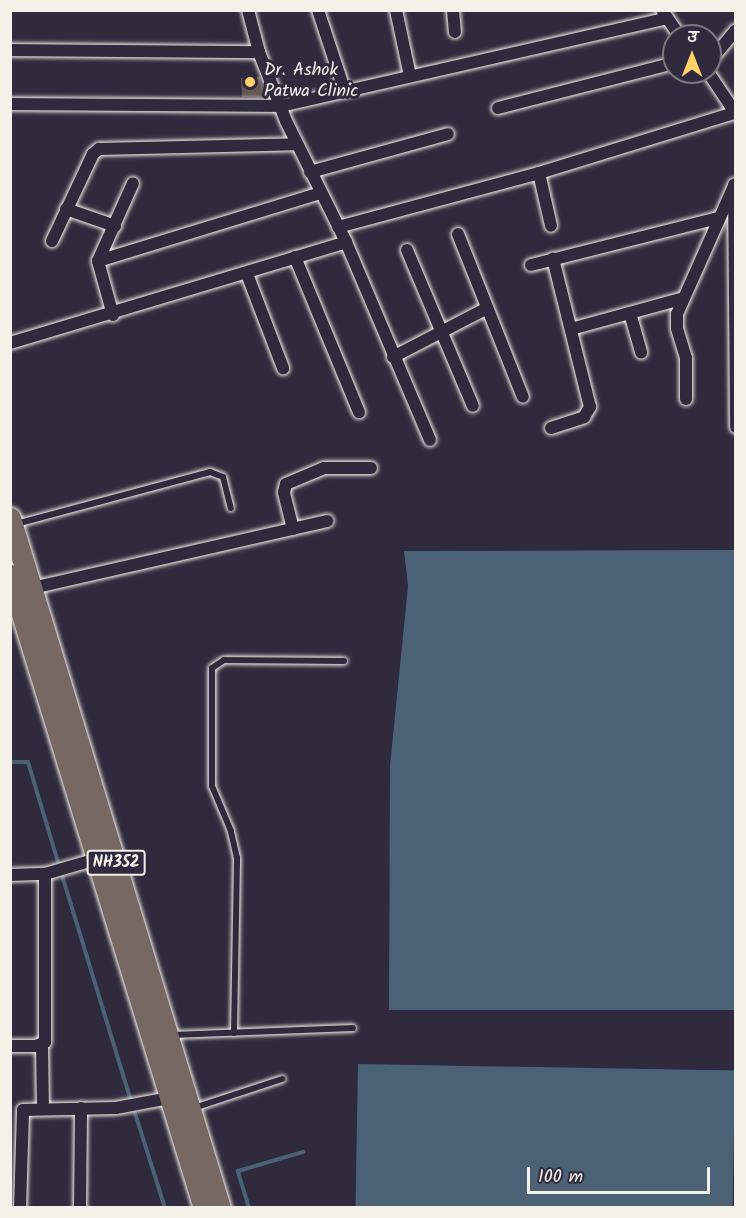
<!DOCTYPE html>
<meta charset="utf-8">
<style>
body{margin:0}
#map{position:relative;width:746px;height:1218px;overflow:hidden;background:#2f2a3d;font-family:Kalam,"Playpen Sans Deva",sans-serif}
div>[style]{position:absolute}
.water>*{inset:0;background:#4b6276;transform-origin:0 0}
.stream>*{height:4px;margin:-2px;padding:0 2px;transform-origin:2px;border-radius:2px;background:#4b6276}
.building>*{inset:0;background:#665754}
.roads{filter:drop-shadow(0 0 2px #f4f1e8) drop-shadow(0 0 2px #f4f1e8)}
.service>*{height:6px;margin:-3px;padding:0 3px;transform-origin:3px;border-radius:3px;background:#2f2a3d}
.minor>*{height:12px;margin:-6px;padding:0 6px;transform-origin:6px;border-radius:6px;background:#2f2a3d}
.trunk>*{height:21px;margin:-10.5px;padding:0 10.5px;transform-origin:10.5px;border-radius:10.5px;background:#776864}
.dots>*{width:16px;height:16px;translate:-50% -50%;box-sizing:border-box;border:3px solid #2f2a3d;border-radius:50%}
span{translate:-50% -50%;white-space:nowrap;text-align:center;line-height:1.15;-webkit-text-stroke:6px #2f2a3d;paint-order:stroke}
.shield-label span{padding:2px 4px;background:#2f2a3d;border:2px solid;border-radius:4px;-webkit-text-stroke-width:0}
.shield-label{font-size:16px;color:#f4f1e8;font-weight:700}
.poi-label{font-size:18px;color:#f4f1e8}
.left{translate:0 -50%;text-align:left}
.frame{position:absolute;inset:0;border:12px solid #f4f1e8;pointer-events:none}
.north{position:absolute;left:662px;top:24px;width:60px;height:60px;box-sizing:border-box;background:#2f2a3d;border:2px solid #7e7a81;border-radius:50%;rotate:0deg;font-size:16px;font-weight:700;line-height:24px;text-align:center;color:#f4f1e8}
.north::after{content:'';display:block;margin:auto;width:21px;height:27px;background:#ffd166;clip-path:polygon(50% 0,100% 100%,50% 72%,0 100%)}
.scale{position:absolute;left:527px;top:1167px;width:183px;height:27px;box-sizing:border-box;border:3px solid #f4f1e8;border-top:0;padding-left:8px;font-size:18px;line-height:21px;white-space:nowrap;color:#f4f1e8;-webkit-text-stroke:4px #2f2a3d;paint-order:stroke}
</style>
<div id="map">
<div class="water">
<div style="clip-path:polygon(735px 550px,735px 1010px,389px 1010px,390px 766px,408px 586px,404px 551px)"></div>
<div style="left:358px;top:1064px;width:377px;height:145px;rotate:1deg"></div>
</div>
<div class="stream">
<div style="left:10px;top:762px;width:18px"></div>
<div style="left:28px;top:762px;width:104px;rotate:73.3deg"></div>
<div style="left:61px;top:872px;width:239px;rotate:73deg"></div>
<div style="left:135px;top:1113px;width:100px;rotate:72.5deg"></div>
<div style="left:249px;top:1208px;width:39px;rotate:-107deg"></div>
<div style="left:238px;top:1171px;width:68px;rotate:-16.3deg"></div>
</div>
<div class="building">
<div style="clip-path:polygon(260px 77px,265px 98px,242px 97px,241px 78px)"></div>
</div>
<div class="roads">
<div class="service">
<div style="left:16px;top:524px;width:201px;rotate:-15deg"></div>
<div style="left:210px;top:472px;width:14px;rotate:21deg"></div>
<div style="left:223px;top:477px;width:32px;rotate:76deg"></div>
<div style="left:234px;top:1033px;width:175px;rotate:-89deg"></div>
<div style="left:237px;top:858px;width:28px;rotate:-103deg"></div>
<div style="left:231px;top:831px;width:49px;rotate:-112.9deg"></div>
<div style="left:212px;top:786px;width:118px;rotate:-90deg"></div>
<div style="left:212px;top:668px;width:14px;rotate:-34deg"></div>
<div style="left:224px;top:660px;width:120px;rotate:0.5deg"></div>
<div style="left:172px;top:1035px;width:181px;rotate:-2.2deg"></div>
<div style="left:194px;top:1108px;width:93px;rotate:-18.2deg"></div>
</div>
<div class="minor">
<div style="left:248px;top:10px;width:43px;rotate:75.3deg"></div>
<div style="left:259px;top:52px;width:74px;rotate:68.6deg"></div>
<div style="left:286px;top:121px;width:135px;rotate:63.6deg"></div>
<div style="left:346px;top:242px;width:215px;rotate:67deg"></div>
<div style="left:318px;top:10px;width:86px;rotate:71.8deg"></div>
<div style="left:396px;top:10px;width:67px;rotate:78deg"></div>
<div style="left:453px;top:10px;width:22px;rotate:85deg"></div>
<div style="left:663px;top:12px;width:29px;rotate:55deg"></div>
<div style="left:10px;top:50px;width:249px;rotate:0.5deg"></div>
<div style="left:710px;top:61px;width:40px;rotate:-50deg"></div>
<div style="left:708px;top:72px;width:50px;rotate:56.3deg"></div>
<div style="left:10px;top:104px;width:271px;rotate:0.4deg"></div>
<div style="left:281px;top:106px;width:396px;rotate:-12.8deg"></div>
<div style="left:498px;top:108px;width:182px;rotate:-14.3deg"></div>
<div style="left:310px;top:172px;width:143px;rotate:-15.4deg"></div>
<div style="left:539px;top:173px;width:54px;rotate:77.2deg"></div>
<div style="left:734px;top:185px;width:242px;rotate:89.5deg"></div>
<div style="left:66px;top:209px;width:52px;rotate:19.1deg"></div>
<div style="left:338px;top:227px;width:208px;rotate:-15deg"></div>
<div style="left:539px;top:173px;width:204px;rotate:-17.1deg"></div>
<div style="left:458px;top:234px;width:175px;rotate:68.3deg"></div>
<div style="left:52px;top:241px;width:96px;rotate:-64.8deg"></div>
<div style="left:93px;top:154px;width:8px;rotate:-40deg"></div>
<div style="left:99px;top:149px;width:198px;rotate:-1.4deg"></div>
<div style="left:407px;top:250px;width:169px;rotate:67.1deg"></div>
<div style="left:295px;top:257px;width:168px;rotate:67.6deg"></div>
<div style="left:98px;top:261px;width:233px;rotate:-17deg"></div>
<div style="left:531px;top:265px;width:193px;rotate:-14.1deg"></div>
<div style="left:247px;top:274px;width:101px;rotate:69deg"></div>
<div style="left:630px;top:313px;width:41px;rotate:74.2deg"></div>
<div style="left:113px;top:315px;width:56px;rotate:-105.5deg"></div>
<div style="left:98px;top:261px;width:85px;rotate:-65.8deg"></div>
<div style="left:571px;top:329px;width:117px;rotate:-15.3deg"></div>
<div style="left:10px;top:343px;width:351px;rotate:-16.7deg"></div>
<div style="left:393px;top:357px;width:106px;rotate:-27.5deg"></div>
<div style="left:686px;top:399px;width:41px;rotate:-90deg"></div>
<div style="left:686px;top:358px;width:31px;rotate:-107deg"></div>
<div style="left:677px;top:328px;width:14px;rotate:-90deg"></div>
<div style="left:677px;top:314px;width:142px;rotate:-66deg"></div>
<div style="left:551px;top:428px;width:35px;rotate:-18deg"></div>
<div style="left:584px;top:417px;width:12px;rotate:-59deg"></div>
<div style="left:590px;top:407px;width:153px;rotate:-104deg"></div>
<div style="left:293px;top:529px;width:38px;rotate:-104deg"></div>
<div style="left:284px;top:492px;width:8px;rotate:-76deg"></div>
<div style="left:286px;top:484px;width:41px;rotate:-22.8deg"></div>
<div style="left:324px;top:468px;width:47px"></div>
<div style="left:32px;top:588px;width:303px;rotate:-12.8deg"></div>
<div style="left:10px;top:875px;width:35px;rotate:-2deg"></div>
<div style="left:45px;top:874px;width:60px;rotate:-16.3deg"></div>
<div style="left:10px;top:1046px;width:26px"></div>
<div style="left:36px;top:1046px;width:10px;rotate:-24deg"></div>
<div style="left:45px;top:1042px;width:168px;rotate:-90deg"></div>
<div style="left:42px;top:1046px;width:61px;rotate:89.1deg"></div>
<div style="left:20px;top:1208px;width:98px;rotate:-88.2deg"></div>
<div style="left:23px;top:1110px;width:93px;rotate:-1.2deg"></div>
<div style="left:116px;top:1108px;width:59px;rotate:-10.7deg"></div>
<div style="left:80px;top:1208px;width:100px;rotate:-89.4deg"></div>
</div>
<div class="trunk">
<div style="left:10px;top:518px;width:721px;rotate:73.07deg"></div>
<div style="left:10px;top:575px;width:662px;rotate:72.96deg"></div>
</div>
</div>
<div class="dots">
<div style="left:250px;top:82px;background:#ffd166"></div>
</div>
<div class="shield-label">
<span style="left:116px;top:863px">NH352</span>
</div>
<div class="poi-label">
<span class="left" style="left:264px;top:82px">Dr. Ashok<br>Patwa Clinic</span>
</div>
<div class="frame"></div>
<div class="north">उ</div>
<div class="scale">100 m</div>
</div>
